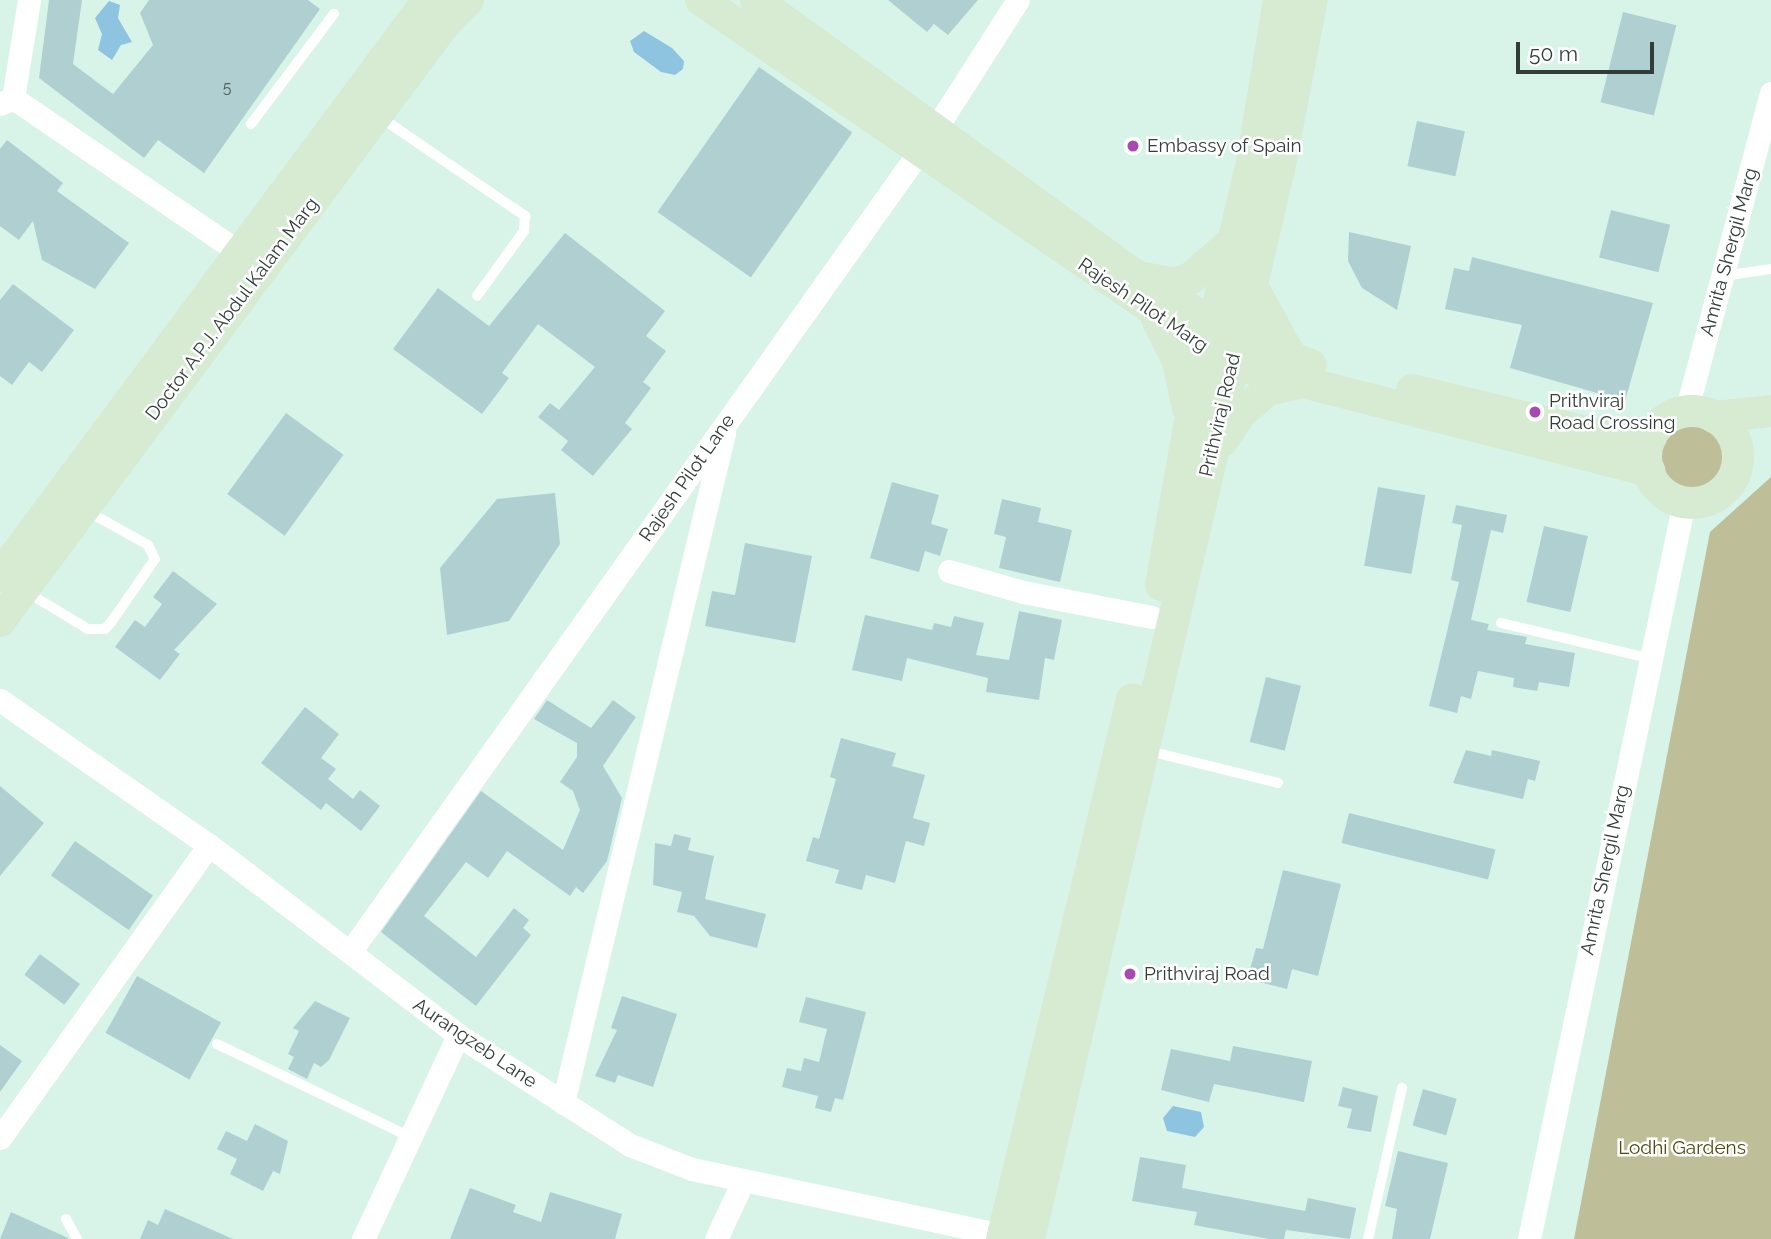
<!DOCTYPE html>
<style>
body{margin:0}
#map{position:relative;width:1771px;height:1239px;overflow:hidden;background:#d8f4e9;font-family:Raleway,sans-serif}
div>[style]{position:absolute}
.green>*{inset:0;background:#bebe99}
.round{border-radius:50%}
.water>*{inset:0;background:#8fc4e0}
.building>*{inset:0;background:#b0cfd1;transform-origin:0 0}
.lane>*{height:10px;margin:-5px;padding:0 5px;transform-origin:5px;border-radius:5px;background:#fff}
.street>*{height:23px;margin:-11.5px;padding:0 11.5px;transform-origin:11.5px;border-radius:11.5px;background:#fff}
.secondary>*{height:32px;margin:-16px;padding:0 16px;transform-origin:16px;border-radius:16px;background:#d7ead2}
.secondary>.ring{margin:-16px;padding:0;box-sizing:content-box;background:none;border:32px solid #d7ead2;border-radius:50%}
.dots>*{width:19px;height:19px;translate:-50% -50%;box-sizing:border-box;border:4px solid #fff;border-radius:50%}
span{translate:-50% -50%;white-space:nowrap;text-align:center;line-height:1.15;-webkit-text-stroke:5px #fff;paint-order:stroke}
.number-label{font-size:16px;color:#52625f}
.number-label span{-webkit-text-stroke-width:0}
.poi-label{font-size:19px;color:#323d39}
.left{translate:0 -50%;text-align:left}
.street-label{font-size:19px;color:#323d39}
.park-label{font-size:19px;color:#4d4b0f}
.scale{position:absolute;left:1516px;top:42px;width:138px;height:32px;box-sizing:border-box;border:4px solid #323d39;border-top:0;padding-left:9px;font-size:21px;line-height:24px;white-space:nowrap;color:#323d39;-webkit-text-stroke:5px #fff;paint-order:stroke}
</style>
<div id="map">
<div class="green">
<div class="round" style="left:1659px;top:422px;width:72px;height:72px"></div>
<div style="clip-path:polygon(1771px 477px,1771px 1239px,1574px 1239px,1710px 532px)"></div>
</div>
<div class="water">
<div style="clip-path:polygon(109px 1px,120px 5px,118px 18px,132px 42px,121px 45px,112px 60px,98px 50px,102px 34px,95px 18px)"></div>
<div style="clip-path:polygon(644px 31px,672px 48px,684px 61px,683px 69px,675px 75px,661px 72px,634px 52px,630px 41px)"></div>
<div style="clip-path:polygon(1173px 1106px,1201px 1112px,1204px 1127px,1195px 1137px,1167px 1131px,1163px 1118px)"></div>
</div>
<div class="building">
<div style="clip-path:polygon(49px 0,82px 0,73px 64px,113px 94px,153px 45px,140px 13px,149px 0,308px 0,320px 9px,204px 173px,158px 140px,144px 158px,39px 78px)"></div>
<div style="clip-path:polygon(888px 0,978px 0,948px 35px,934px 24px,927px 32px)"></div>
<div style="left:1623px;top:12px;width:55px;height:93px;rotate:14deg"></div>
<div style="left:759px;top:67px;width:114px;height:177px;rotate:35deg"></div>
<div style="left:1417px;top:121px;width:49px;height:46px;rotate:12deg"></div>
<div style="clip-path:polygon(7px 140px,63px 183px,57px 191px,129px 243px,95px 289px,42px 260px,33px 221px,19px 240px,0 226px,0 149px)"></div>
<div style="left:1611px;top:210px;width:61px;height:49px;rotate:14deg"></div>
<div style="clip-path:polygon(1349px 232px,1411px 246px,1397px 310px,1362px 288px,1348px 261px)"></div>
<div style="clip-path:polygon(565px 233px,665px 311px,646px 336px,666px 351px,643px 382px,651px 388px,625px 423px,632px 429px,593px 476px,561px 450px,568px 441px,538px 417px,550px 403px,559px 410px,595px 367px,538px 324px,502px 373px,509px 378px,482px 414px,393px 349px,438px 288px,489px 326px)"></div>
<div style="clip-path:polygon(1472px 257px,1653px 303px,1625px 401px,1510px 368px,1522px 325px,1445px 309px,1454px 268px,1469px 271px)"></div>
<div style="clip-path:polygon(13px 284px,74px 330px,42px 372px,29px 362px,12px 385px,0 376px,0 300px)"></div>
<div style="left:286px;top:413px;width:71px;height:100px;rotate:36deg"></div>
<div style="clip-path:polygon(892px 482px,939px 495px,931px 524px,948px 529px,940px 556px,925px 551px,919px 572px,870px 558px)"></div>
<div style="left:1378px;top:487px;width:48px;height:80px;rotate:10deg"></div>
<div style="clip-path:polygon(555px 493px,560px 544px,509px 621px,447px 635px,440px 568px,497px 499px)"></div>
<div style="clip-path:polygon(1002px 499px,1041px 508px,1038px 522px,1072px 530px,1060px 582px,999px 568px,1006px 537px,994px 534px)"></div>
<div style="clip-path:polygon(1456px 505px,1507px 515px,1503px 533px,1491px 530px,1471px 620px,1489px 624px,1487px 630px,1527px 637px,1525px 644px,1575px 653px,1569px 687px,1539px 682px,1537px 691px,1513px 687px,1514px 678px,1478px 671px,1471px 699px,1461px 696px,1457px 713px,1429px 706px,1459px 582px,1451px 580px,1462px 525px,1452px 523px)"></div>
<div style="left:1544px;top:526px;width:45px;height:78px;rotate:13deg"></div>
<div style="clip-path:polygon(745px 543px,812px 556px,795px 643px,705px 626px,712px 591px,735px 595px)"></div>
<div style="clip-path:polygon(173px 571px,217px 604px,174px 650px,180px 654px,160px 680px,115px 647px,135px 620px,145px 627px,162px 604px,153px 597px)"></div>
<div style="clip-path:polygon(1019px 611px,1062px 620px,1054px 660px,1045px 658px,1039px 700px,986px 692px,988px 678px,907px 658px,902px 681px,852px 670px,865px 615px,932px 630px,934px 623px,951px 627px,954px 616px,984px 623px,976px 655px,1009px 660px)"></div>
<div style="left:1266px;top:677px;width:36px;height:67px;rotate:14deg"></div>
<div style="clip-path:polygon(547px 700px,591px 728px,613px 700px,636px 717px,603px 766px,622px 798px,607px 861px,583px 893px,576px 887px,570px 896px,507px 851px,488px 878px,466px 862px,424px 916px,476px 957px,514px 908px,529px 920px,523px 928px,531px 935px,476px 1006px,381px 932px,481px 791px,563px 850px,580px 810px,573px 791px,560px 782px,577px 757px,577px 743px,534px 719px)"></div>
<div style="clip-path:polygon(305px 707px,339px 734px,321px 758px,336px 769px,328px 779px,353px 799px,360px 790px,380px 806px,361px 831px,326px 803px,321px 810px,261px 763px)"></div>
<div style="clip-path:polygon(841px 738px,896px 753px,892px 766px,925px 775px,913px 818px,930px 823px,924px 846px,906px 841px,895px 883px,866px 875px,862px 890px,835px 883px,839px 870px,806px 861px,813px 837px,819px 839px,836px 779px,830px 777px)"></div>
<div style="clip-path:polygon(1466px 750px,1491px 756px,1492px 750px,1540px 761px,1535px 781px,1528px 779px,1523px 799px,1453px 783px)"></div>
<div style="clip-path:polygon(0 786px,44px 823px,0 876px)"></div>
<div style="left:1349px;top:813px;width:151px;height:31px;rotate:14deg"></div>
<div style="clip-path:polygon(674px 834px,691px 838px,688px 850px,714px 856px,705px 899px,766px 914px,757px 948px,710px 936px,694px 916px,677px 912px,682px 892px,653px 885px,655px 843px,671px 846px)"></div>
<div style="left:75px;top:841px;width:95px;height:42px;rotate:35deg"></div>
<div style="clip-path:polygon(1283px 870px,1341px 884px,1318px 976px,1292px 969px,1287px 989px,1259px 982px,1261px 972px,1250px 969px,1256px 948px,1263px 949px)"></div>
<div style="left:40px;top:954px;width:50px;height:26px;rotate:37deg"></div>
<div style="left:137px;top:976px;width:96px;height:65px;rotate:29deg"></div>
<div style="clip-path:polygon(622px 996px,677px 1014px,653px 1087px,618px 1075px,615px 1083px,595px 1076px,617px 1030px,611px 1028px)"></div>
<div style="clip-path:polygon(806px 997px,866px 1012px,843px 1100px,835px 1098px,831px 1112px,815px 1108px,818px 1096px,782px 1087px,787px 1068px,801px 1071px,804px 1058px,819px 1062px,827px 1029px,799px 1022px)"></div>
<div style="clip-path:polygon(315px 1001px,350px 1018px,329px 1060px,321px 1067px,314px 1063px,307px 1079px,288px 1069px,294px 1057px,288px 1054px,299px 1031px,293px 1028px)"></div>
<div style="clip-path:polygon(0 1045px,22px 1061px,0 1092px)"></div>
<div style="clip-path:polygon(1233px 1046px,1312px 1061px,1304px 1102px,1214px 1084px,1209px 1102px,1161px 1090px,1171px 1049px,1230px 1061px)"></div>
<div style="clip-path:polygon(1343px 1087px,1378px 1096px,1371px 1132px,1347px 1128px,1352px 1109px,1338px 1106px)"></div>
<div style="left:1423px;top:1089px;width:35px;height:38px;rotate:16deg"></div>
<div style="clip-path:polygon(255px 1124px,288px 1141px,280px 1174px,273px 1171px,263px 1191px,230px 1174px,237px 1159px,217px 1149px,226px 1131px,247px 1141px)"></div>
<div style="clip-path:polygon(1398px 1151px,1448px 1163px,1430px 1239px,1392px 1239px,1397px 1209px,1385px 1206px)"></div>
<div style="clip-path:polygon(1140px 1157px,1186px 1165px,1182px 1188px,1305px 1211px,1308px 1198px,1356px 1208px,1350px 1239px,1286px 1230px,1284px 1239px,1269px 1239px,1194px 1225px,1197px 1212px,1132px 1201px)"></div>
<div style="clip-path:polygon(470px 1188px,516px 1205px,513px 1212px,541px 1222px,550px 1192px,622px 1214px,615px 1239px,450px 1239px)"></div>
<div style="clip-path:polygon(165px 1209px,233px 1239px,140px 1239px,148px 1220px,158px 1225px)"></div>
<div style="clip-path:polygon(11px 1212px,68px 1238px,68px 1239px,0 1239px)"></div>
</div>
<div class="lane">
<div style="left:380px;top:117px;width:176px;rotate:34.3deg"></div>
<div style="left:525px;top:216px;width:15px;rotate:94deg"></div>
<div style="left:524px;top:231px;width:80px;rotate:125.9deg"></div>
<div style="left:251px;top:124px;width:138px;rotate:-53deg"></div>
<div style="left:1722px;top:276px;width:49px;rotate:-8.1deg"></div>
<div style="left:25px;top:591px;width:74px;rotate:31.1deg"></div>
<div style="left:88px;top:629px;width:17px"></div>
<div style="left:105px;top:629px;width:11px;rotate:-49deg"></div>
<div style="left:112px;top:621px;width:75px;rotate:-55.3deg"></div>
<div style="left:155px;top:559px;width:16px;rotate:-117deg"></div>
<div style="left:148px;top:545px;width:70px;rotate:-150.9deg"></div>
<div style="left:1501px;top:623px;width:151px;rotate:13.4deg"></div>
<div style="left:1145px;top:750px;width:137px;rotate:13.9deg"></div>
<div style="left:217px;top:1044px;width:214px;rotate:25.7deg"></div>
<div style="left:66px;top:1219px;width:23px;rotate:61deg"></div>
<div style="left:1368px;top:1239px;width:155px;rotate:-77.3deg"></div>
</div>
<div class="street">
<div style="left:13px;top:98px;width:273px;rotate:34.3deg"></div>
<div style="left:0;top:104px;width:14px;rotate:-25deg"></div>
<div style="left:13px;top:98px;width:99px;rotate:-80.7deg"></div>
<div style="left:1686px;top:412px;width:330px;rotate:-75.1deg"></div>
<div style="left:949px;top:571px;width:77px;rotate:15.8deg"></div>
<div style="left:1023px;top:592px;width:131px;rotate:11deg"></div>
<div style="left:0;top:700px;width:254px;rotate:34.8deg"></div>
<div style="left:209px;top:845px;width:313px;rotate:37.3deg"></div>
<div style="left:458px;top:1035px;width:204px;rotate:32.6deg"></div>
<div style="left:630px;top:1145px;width:66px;rotate:21.2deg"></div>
<div style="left:692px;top:1169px;width:331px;rotate:12deg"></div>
<div style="left:350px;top:952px;width:1011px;rotate:-54.58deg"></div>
<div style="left:936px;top:128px;width:152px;rotate:-57.4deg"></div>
<div style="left:563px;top:1103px;width:689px;rotate:-76.49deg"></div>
<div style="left:0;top:1138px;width:360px;rotate:-54.5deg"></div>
<div style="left:363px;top:1239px;width:225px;rotate:-65deg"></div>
<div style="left:716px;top:1239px;width:64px;rotate:-65deg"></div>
<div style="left:1529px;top:1239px;width:753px;rotate:-78.12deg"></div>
</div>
<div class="secondary">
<div style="left:701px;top:0;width:645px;rotate:34.38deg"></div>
<div style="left:1233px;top:364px;width:430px;rotate:14.4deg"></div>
<div style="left:756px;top:0;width:459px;rotate:36deg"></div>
<div style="left:1127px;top:270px;width:130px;rotate:32.1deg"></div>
<div style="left:1237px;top:339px;width:78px;rotate:19.4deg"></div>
<div style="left:1144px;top:278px;width:31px;rotate:11deg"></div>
<div style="left:1174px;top:284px;width:18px;rotate:-19deg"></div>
<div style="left:1191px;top:278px;width:55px;rotate:-41.3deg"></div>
<div style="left:1251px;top:284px;width:85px;rotate:61.3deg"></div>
<div style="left:1157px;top:319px;width:47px;rotate:63.4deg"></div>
<div style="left:1178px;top:361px;width:48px;rotate:78deg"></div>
<div style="left:1412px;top:390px;width:212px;rotate:13.6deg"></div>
<div style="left:1618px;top:440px;width:33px;rotate:-5deg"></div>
<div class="ring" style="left:1646px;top:411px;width:60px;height:60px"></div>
<div style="left:1714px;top:417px;width:57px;rotate:-6deg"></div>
<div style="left:1222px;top:441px;width:32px;rotate:-56deg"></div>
<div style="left:1240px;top:414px;width:37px;rotate:-41deg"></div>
<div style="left:1268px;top:390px;width:35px;rotate:-13deg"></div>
<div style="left:0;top:576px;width:718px;rotate:-53.39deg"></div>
<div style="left:1161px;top:585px;width:160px;rotate:-80deg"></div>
<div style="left:1189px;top:427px;width:272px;rotate:-76.6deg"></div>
<div style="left:1252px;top:162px;width:164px;rotate:-80.5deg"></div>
<div style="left:0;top:621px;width:747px;rotate:-53.33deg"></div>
<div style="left:446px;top:22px;width:31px;rotate:-45deg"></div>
<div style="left:1002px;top:1239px;width:555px;rotate:-76.46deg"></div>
<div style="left:1029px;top:1239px;width:1099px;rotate:-76.85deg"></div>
<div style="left:1279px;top:169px;width:172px;rotate:-79deg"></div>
</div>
<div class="dots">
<div style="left:1133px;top:146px;background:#a848b1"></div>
<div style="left:1535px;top:412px;background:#a848b1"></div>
<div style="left:1130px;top:974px;background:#a848b1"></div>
</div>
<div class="number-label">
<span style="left:227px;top:88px">5</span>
</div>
<div class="poi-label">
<span class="left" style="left:1147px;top:146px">Embassy of Spain</span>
<span class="left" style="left:1549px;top:412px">Prithviraj<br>Road Crossing</span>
<span class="left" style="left:1144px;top:974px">Prithviraj Road</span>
</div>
<div class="street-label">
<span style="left:1729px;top:252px;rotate:-75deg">Amrita Shergil Marg</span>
<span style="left:1143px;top:305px;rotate:34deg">Rajesh Pilot Marg</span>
<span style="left:232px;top:309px;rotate:-53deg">Doctor A.P.J. Abdul Kalam Marg</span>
<span style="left:1220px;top:415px;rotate:-77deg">Prithviraj Road</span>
<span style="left:687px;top:478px;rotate:-55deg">Rajesh Pilot Lane</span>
<span style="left:1605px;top:870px;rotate:-78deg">Amrita Shergil Marg</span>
<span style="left:475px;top:1043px;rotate:34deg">Aurangzeb Lane</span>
</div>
<div class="park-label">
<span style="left:1682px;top:1148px">Lodhi Gardens</span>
</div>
<div class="scale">50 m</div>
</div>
